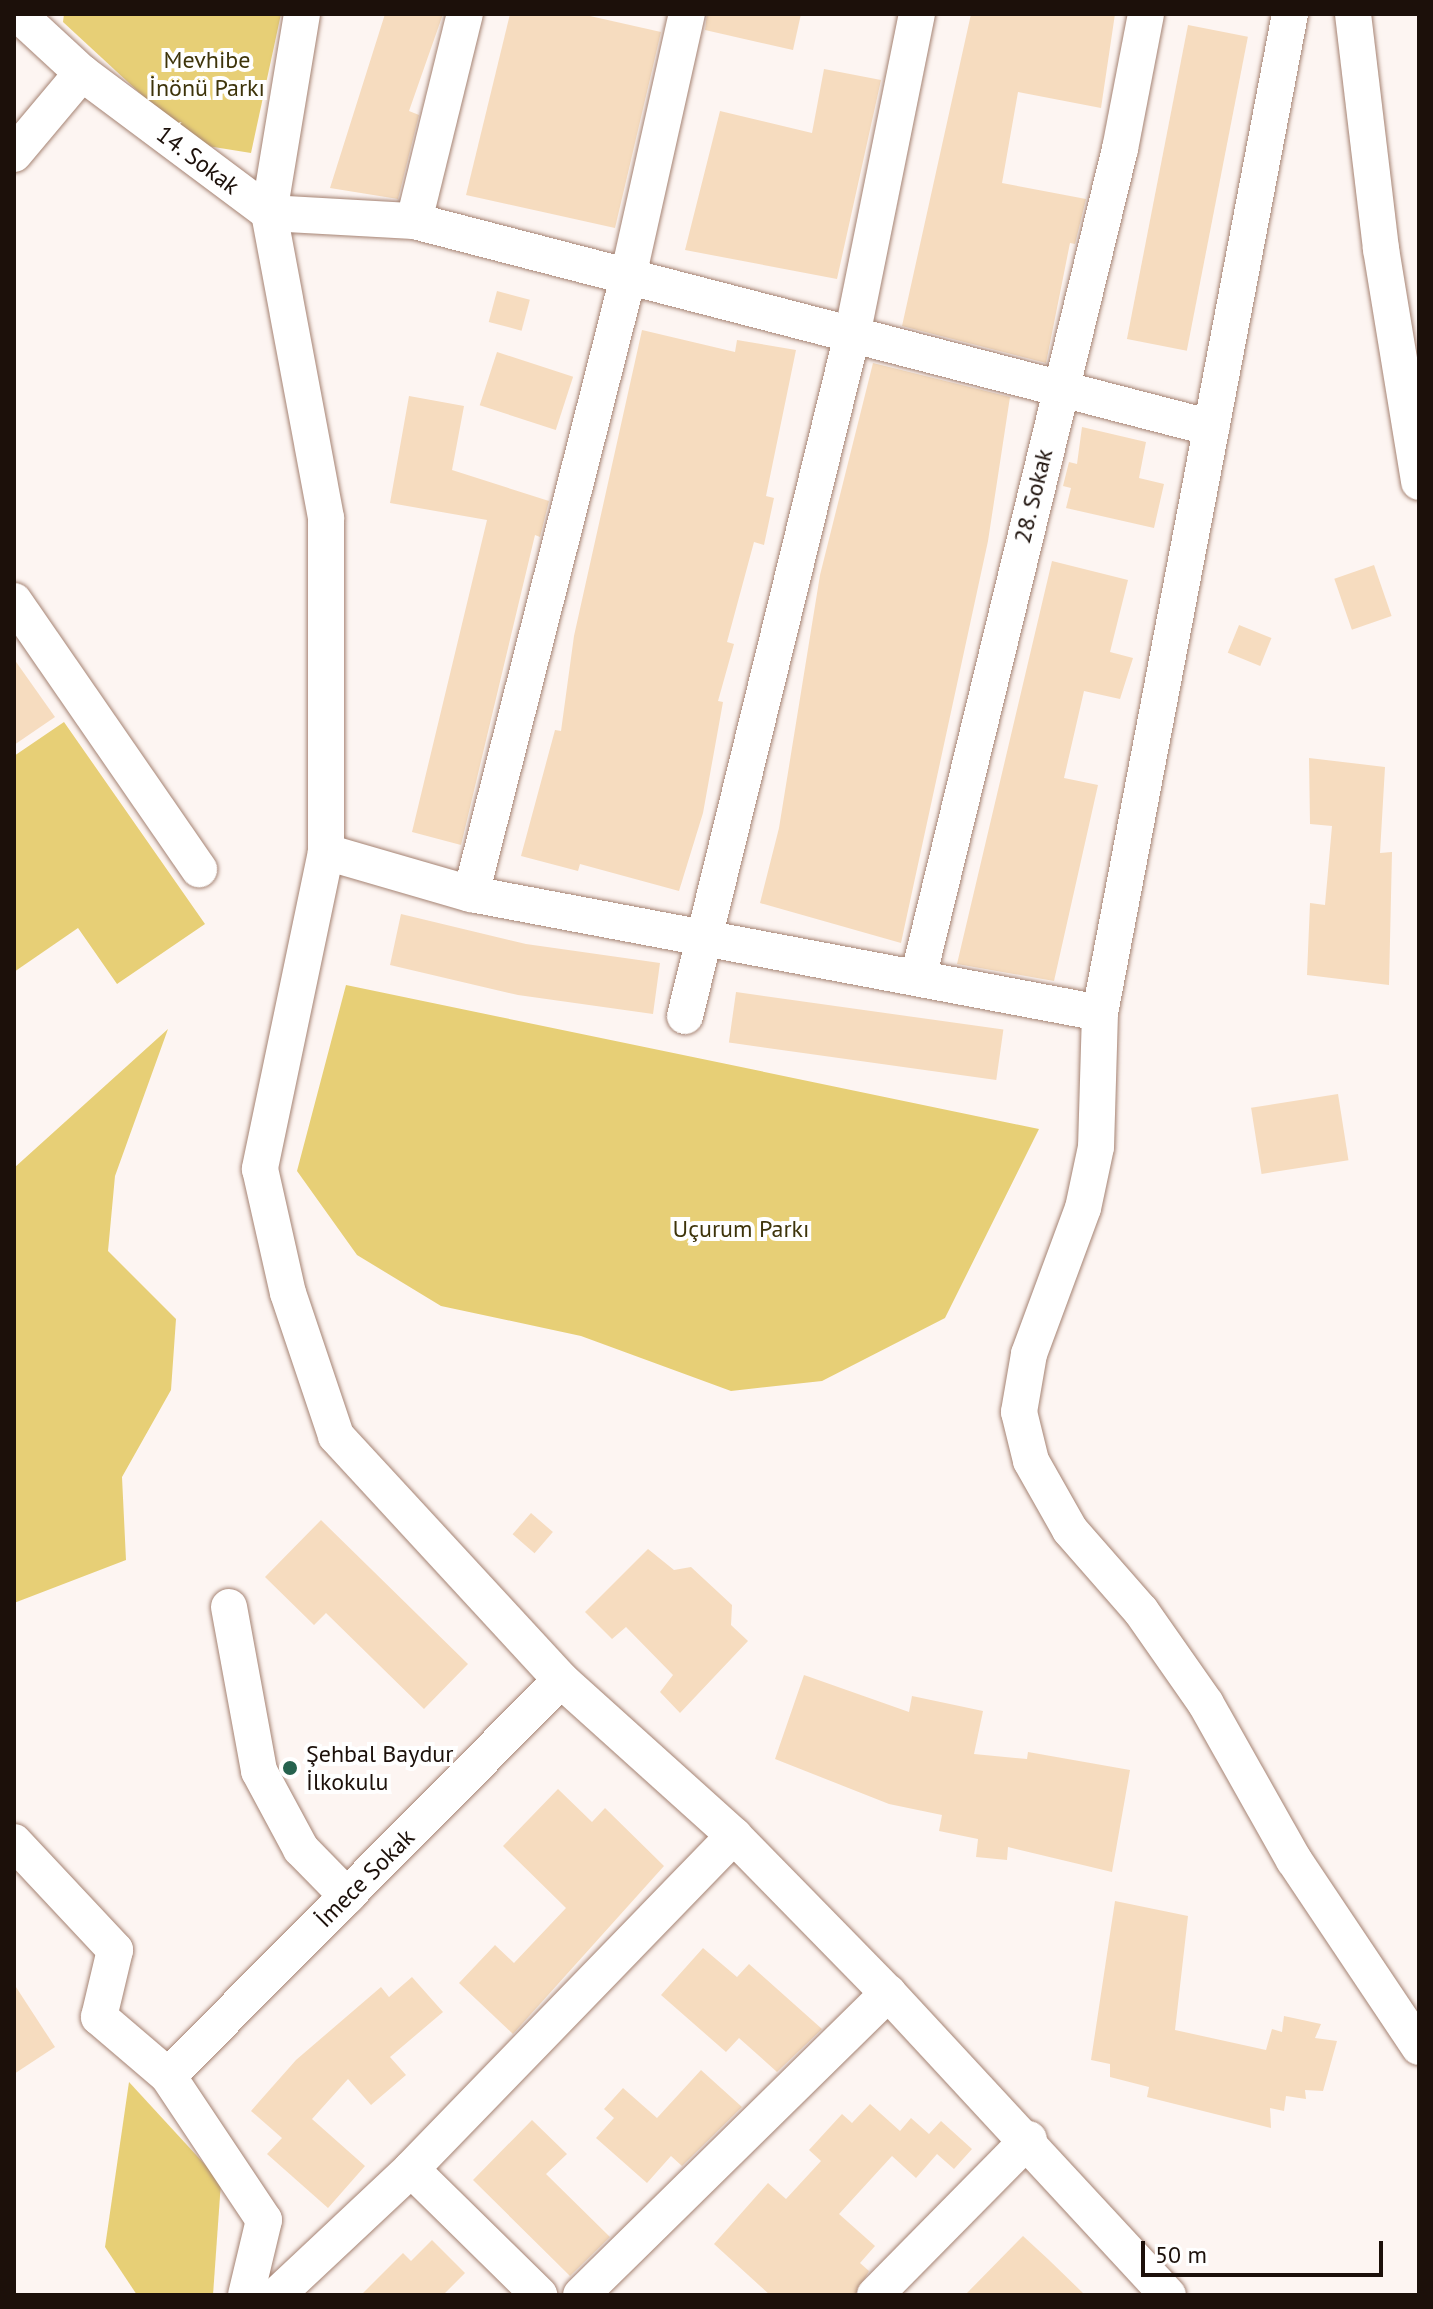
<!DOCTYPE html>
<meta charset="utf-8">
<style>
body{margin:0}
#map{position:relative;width:1433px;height:2309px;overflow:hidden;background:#fdf5f2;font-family:"PT Sans",sans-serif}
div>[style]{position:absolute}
.green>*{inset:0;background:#e7cf76}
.building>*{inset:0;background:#f6dcbf;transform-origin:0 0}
.roads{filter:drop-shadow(0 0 2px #a58373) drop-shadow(0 0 2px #a58373)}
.minor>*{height:36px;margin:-18px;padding:0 18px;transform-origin:18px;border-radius:18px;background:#fff}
.dots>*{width:22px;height:22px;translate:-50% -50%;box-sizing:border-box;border:4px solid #fff;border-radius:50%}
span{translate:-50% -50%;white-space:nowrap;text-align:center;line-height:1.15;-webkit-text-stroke:8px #fff;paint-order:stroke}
.park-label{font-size:24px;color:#3e340b}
.street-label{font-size:24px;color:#1c100a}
.poi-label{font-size:24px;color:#1c100a}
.left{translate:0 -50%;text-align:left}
.frame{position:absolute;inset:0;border:16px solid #1c100a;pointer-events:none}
.scale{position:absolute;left:1141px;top:2241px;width:242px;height:36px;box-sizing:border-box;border:4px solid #1c100a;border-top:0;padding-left:10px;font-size:24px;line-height:28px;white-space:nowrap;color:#1c100a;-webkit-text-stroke:6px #fff;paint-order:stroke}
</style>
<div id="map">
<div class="green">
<div style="clip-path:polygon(64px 14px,281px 14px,251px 153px,195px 144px,63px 22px)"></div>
<div style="clip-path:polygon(64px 722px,205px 924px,117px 984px,78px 928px,14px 972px,14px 756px)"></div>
<div style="clip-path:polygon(346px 985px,1039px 1129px,945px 1318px,822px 1381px,731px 1391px,581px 1336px,441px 1306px,357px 1255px,297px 1171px)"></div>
<div style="clip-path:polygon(168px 1029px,115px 1176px,108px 1251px,176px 1319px,171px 1390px,122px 1477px,126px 1560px,14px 1603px,14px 1168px)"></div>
<div style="clip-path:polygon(129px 2082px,221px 2182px,213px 2295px,137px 2295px,105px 2247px)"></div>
</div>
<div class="building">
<div style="clip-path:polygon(385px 14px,443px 14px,409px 111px,419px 115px,398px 199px,330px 188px)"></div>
<div style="clip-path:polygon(510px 14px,581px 14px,661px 32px,615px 228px,466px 195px)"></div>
<div style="clip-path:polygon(707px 14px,801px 14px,793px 50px,705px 30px)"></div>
<div style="clip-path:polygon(971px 14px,1115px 14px,1101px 108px,1018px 92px,1002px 183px,1086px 199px,1075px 244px,1070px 243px,1046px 363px,902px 326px)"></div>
<div style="left:1188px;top:25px;width:61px;height:320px;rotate:11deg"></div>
<div style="clip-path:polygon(824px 69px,881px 80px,837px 279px,685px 250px,720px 111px,812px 133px)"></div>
<div style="left:497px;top:291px;width:34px;height:32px;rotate:15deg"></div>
<div style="clip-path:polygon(642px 330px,735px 352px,737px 340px,796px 350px,766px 496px,774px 498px,764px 545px,754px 542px,727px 642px,734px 644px,718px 701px,723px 702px,703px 813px,679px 891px,580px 864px,578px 871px,521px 856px,555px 730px,561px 731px,574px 636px)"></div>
<div style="left:497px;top:352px;width:80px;height:56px;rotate:18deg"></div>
<div style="clip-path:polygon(873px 363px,1010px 397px,988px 541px,901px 943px,760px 903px,779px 828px,820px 575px)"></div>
<div style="clip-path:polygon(409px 396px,464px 406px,452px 470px,549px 501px,540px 537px,535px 535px,461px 845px,412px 832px,487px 520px,390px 503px)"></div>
<div style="clip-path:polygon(1082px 427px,1146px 442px,1139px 478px,1164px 484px,1154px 528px,1066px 508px,1071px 488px,1063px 486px,1069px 462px,1077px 464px)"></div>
<div style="clip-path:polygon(1052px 561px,1128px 580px,1110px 652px,1133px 658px,1120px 699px,1084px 691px,1064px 778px,1098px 785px,1054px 981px,957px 964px)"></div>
<div style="left:1374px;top:565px;width:54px;height:42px;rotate:71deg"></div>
<div style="left:1239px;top:625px;width:35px;height:30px;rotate:22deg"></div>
<div style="clip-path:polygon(14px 659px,55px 717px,14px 745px)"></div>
<div style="clip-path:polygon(1309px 758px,1385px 767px,1380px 853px,1392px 852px,1389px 985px,1307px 975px,1310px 903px,1325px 905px,1332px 826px,1310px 824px)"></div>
<div style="clip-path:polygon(401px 914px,526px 944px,660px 963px,653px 1014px,518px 995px,390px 965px)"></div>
<div style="left:736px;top:992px;width:270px;height:51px;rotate:8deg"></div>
<div style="left:1338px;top:1094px;width:67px;height:88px;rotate:81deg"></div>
<div style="left:531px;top:1513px;width:29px;height:28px;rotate:41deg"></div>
<div style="clip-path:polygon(321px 1520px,468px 1664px,424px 1709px,326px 1613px,314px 1625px,265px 1577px)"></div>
<div style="clip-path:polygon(648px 1549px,674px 1570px,691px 1567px,732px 1605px,731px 1625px,748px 1641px,680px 1713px,660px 1692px,673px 1675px,626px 1627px,612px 1639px,585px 1612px)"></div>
<div style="clip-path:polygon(804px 1675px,909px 1712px,912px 1696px,983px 1711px,974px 1754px,1027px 1759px,1028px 1752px,1130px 1770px,1112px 1872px,1008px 1847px,1007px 1860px,976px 1857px,978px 1839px,939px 1831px,942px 1815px,889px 1804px,775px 1759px)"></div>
<div style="clip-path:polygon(558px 1789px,592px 1822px,605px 1808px,664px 1866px,513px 2034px,459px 1983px,495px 1945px,514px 1963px,566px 1908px,503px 1846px)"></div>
<div style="clip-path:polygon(1115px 1901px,1188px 1916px,1175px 2030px,1266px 2050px,1272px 2029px,1282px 2032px,1284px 2016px,1321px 2024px,1315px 2038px,1337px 2041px,1323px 2091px,1305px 2090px,1306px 2099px,1286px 2096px,1284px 2111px,1270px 2108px,1271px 2128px,1147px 2097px,1149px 2087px,1110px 2077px,1110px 2064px,1091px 2060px)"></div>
<div style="clip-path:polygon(703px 1948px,737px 1977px,749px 1964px,822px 2029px,777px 2072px,739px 2038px,726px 2052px,661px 1995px)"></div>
<div style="clip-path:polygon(412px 1977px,443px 2012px,390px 2057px,406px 2075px,371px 2105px,348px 2079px,312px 2119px,365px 2166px,328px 2208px,267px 2154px,282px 2138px,251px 2111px,296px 2060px,381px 1987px,389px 1997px)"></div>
<div style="clip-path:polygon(14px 1984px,55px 2047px,14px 2074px)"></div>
<div style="clip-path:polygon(701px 2070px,742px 2107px,682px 2166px,671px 2156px,647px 2183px,596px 2138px,614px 2118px,604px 2109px,623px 2088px,657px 2118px)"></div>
<div style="clip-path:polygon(870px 2104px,900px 2131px,911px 2118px,929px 2134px,941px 2121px,972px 2149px,954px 2169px,937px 2154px,916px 2178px,892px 2156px,839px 2214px,875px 2246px,860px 2263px,869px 2271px,855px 2295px,770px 2295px,714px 2244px,768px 2183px,786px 2199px,821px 2161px,809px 2150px,842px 2114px,852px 2123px)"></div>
<div style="clip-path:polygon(532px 2120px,567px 2154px,546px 2174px,610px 2237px,570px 2276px,473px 2180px)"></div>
<div style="clip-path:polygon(1023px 2236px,1049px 2260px,1085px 2295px,965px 2295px)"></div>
<div style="clip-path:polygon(432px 2240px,465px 2273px,443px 2295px,361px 2295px,403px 2253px,411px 2261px)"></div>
</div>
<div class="roads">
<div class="minor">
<div style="left:18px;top:14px;width:87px;rotate:42.7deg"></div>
<div style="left:82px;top:73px;width:234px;rotate:36.8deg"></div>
<div style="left:302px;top:14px;width:202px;rotate:99.4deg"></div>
<div style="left:269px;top:213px;width:310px;rotate:79.4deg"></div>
<div style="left:326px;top:518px;width:334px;rotate:90deg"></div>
<div style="left:326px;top:852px;width:324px;rotate:101.8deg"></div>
<div style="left:260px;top:1169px;width:127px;rotate:77.3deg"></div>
<div style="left:288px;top:1293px;width:151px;rotate:71.4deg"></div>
<div style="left:336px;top:1436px;width:332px;rotate:47.3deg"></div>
<div style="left:561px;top:1680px;width:233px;rotate:42deg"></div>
<div style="left:734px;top:1836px;width:220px;rotate:45.6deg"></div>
<div style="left:888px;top:1993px;width:412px;rotate:47.2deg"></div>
<div style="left:1290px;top:14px;width:1017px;rotate:100.77deg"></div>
<div style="left:1100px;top:1013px;width:134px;rotate:91.7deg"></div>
<div style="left:1096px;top:1147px;width:62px;rotate:102deg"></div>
<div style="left:1083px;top:1208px;width:156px;rotate:110.3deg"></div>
<div style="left:1029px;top:1354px;width:59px;rotate:99.8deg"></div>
<div style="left:1019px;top:1412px;width:50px;rotate:76.2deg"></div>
<div style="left:1031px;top:1461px;width:79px;rotate:60.5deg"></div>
<div style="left:1070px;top:1530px;width:108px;rotate:48.8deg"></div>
<div style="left:1141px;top:1611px;width:113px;rotate:55deg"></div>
<div style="left:1206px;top:1704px;width:179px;rotate:60.6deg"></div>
<div style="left:1294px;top:1860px;width:225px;rotate:56.2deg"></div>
<div style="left:1353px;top:14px;width:237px;rotate:83.2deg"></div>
<div style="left:1381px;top:249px;width:236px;rotate:80.7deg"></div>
<div style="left:14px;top:154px;width:106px;rotate:-50deg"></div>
<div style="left:269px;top:213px;width:145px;rotate:3.2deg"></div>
<div style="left:414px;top:221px;width:824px;rotate:14.54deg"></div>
<div style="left:414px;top:221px;width:213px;rotate:-76.2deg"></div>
<div style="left:14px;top:601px;width:326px;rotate:55.4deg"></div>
<div style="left:326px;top:852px;width:151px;rotate:16.2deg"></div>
<div style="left:471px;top:894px;width:640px;rotate:10.71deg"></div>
<div style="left:471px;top:894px;width:637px;rotate:-75.72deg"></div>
<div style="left:628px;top:277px;width:270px;rotate:-77.4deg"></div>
<div style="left:918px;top:978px;width:853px;rotate:-76.31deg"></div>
<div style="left:1120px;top:149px;width:137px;rotate:-79.1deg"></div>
<div style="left:685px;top:1016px;width:705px;rotate:-76.22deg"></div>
<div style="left:853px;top:331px;width:323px;rotate:-78.6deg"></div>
<div style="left:229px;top:1607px;width:167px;rotate:79.6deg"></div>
<div style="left:259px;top:1771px;width:89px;rotate:61.7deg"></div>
<div style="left:301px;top:1849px;width:66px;rotate:45.6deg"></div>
<div style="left:14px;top:1842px;width:148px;rotate:46.9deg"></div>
<div style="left:115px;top:1950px;width:69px;rotate:103.4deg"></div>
<div style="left:99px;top:2017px;width:91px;rotate:40.5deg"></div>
<div style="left:168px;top:2076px;width:173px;rotate:56.3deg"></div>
<div style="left:264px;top:2220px;width:77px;rotate:103.5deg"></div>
<div style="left:168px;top:2076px;width:558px;rotate:-45.22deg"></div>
<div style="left:411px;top:2169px;width:180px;rotate:44.5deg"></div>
<div style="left:277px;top:2295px;width:184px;rotate:-43.2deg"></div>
<div style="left:411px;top:2169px;width:464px;rotate:-45.9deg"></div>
<div style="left:581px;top:2295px;width:431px;rotate:-44.5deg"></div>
<div style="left:875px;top:2295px;width:219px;rotate:-45.4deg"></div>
</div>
</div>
<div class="dots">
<div style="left:290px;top:1768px;background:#26624e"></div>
</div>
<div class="park-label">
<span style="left:207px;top:74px">Mevhibe<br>İnönü Parkı</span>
<span style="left:741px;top:1229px">Uçurum Parkı</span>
</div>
<div class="street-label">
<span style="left:198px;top:160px;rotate:37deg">14. Sokak</span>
<span style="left:1033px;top:496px;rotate:-76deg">28. Sokak</span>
<span style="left:365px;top:1878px;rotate:-45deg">İmece Sokak</span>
</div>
<div class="poi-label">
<span class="left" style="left:306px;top:1768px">Şehbal Baydur<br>İlkokulu</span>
</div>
<div class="frame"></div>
<div class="scale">50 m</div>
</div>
